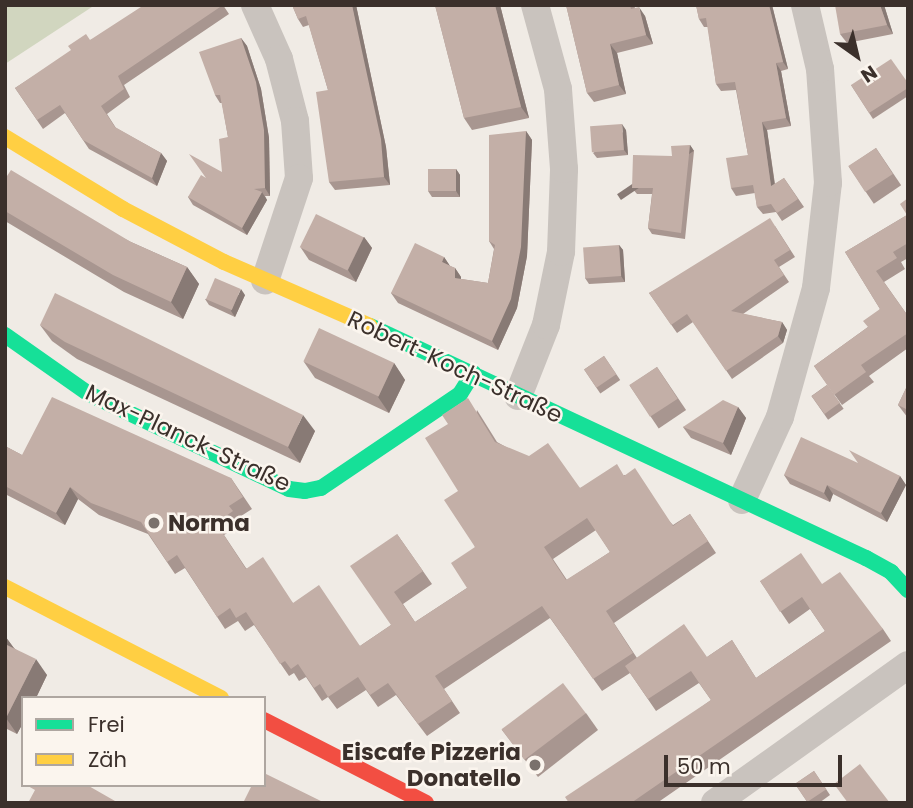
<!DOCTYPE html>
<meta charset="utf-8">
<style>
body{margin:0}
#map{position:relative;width:913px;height:808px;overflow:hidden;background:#f0ebe5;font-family:Poppins,sans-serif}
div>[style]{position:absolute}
.green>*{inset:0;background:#d1d6bf}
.street>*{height:28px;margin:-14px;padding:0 14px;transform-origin:14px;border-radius:14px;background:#c9c3be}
.fast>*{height:16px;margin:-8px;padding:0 8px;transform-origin:8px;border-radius:8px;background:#16e098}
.slow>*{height:16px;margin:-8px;padding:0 8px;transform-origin:8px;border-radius:8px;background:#ffcf43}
.jam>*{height:16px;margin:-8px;padding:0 8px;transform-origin:8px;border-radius:8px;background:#f24e42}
.wall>*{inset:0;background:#a89690;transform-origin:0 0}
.shaded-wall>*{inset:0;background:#887a75;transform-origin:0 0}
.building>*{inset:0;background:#c3afa7;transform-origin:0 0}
.dots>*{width:19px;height:19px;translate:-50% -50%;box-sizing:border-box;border:4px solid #fbf5ee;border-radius:50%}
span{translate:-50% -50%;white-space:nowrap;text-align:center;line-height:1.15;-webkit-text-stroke:5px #fbf5ee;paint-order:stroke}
.street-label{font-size:23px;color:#3b302b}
.poi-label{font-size:23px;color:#3b302b;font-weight:700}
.left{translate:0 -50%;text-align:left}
.right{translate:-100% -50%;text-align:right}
.frame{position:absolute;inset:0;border:7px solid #3b302b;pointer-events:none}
.legend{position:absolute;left:21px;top:696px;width:245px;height:91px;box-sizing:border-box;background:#fbf5ee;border:2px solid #aea6a0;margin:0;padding:9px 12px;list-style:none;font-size:21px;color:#3b302b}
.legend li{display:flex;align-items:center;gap:14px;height:35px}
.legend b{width:35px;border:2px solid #aea6a0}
.north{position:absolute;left:822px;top:21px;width:70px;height:70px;-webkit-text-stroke:5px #fbf5ee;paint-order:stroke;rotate:146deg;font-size:19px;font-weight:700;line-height:28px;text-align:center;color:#3b302b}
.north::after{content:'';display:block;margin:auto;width:24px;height:32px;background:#3b302b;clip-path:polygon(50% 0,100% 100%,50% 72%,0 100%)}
.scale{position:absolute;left:664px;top:755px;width:178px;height:32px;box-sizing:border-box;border:4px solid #3b302b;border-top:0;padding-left:9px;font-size:21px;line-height:24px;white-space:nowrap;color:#3b302b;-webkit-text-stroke:5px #fbf5ee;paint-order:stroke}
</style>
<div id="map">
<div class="green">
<div style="clip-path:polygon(5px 5px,95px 5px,5px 64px)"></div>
</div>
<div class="street">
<div style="left:255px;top:5px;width:59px;rotate:66deg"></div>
<div style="left:279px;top:59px;width:64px;rotate:75.5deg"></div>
<div style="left:295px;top:121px;width:57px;rotate:86deg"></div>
<div style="left:299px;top:178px;width:108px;rotate:108.3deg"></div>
<div style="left:518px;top:396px;width:76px;rotate:-68.5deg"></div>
<div style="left:546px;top:325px;width:75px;rotate:-78.4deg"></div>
<div style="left:561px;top:252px;width:83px;rotate:-87.9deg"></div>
<div style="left:564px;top:169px;width:80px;rotate:-94.3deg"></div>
<div style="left:558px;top:89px;width:87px;rotate:-105.3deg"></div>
<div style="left:742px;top:500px;width:91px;rotate:-65.4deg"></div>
<div style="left:780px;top:417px;width:134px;rotate:-74.4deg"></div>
<div style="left:816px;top:288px;width:106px;rotate:-83.5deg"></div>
<div style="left:828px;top:183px;width:114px;rotate:-94deg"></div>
<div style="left:820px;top:69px;width:66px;rotate:-103.2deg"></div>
<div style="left:715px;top:803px;width:237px;rotate:-35.6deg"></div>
</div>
<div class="fast">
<div style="left:370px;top:326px;width:548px;rotate:25.07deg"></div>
<div style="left:866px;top:558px;width:29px;rotate:29deg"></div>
<div style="left:891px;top:572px;width:25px;rotate:47deg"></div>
<div style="left:5px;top:335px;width:103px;rotate:35.1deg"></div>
<div style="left:89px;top:394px;width:221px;rotate:25.4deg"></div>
<div style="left:289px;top:489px;width:16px;rotate:7deg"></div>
<div style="left:305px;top:491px;width:16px;rotate:-11deg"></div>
<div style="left:321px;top:488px;width:168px;rotate:-34.1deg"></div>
<div style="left:460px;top:394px;width:25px;rotate:-58deg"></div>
</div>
<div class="slow">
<div style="left:5px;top:137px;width:138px;rotate:31.4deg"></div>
<div style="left:123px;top:209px;width:114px;rotate:27.7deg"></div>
<div style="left:224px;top:262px;width:159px;rotate:23.7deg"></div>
<div style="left:5px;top:587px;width:243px;rotate:27.2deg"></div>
</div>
<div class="jam">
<div style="left:264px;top:720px;width:182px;rotate:27.1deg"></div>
</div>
<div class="wall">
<div style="clip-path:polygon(223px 5px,229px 14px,124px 85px,130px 97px,107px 114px,116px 128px,161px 153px,167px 161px,157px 186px,89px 149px,65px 113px,43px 129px,15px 88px,90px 40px)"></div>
<div style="clip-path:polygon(292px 5px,356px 5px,386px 147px,390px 185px,335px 190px,329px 182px,328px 90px,309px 25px,303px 27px,298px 19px)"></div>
<div style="clip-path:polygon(435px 5px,500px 5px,529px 118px,472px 130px,464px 118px)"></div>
<div style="clip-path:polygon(566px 5px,634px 5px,635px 8px,645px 16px,653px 44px,617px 53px,626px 94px,594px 102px,587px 93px)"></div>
<div style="clip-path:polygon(696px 5px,772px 5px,788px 69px,781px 71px,791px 126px,767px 130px,775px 184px,784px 178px,804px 207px,782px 221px,776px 212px,763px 214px,757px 207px,755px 193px,736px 196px,731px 188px,748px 155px,736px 90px,721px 91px,716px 84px,708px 27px,704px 27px,699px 19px)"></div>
<div style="clip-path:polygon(884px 5px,893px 34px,847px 43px,840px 34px)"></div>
<div style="clip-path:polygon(241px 38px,247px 46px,261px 89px,269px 138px,270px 196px,265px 196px,267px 200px,247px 235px,193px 205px,188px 197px,206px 178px,222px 172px,228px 137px,222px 103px,220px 103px,215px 95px)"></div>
<div style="clip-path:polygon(908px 83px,908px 96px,873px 119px,851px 85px)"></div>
<div style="clip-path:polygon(626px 130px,628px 155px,597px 158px,593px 153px)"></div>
<div style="clip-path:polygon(526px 131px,532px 140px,527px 256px,517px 308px,498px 350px,398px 303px,391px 293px,444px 257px,450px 266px,455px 268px,461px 277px,461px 279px,488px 283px,494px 249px,489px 241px)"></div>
<div style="clip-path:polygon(690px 145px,694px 151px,685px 239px,652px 234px,648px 228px,652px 194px,637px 194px,632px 188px,672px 156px)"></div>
<div style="left:876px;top:148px;width:45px;height:33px;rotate:56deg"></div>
<div style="clip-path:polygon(456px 169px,460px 175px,460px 197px,432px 197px,428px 191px)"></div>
<div style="clip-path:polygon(5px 179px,131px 242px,187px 267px,199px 284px,183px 319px,124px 292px,5px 221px)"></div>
<div style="clip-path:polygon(908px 198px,908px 258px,901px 262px,905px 269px,884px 282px,908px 316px,908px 348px,869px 376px,874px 382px,842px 405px,814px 366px,868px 327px,880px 309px,845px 252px,907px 215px)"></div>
<div style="clip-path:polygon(775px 226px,795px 257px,779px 267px,789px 282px,743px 314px,782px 322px,787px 330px,783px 343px,732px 379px,693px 322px,677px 333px,649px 293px)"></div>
<div style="clip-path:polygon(364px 237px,372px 248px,356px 282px,309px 260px,301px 248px)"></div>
<div style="clip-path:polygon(619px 245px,623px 250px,625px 282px,589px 284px,585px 278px)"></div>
<div style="clip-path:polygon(245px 295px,235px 317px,209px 305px,205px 299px)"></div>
<div style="clip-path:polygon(40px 325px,315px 431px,300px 463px,77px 359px,52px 341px)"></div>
<div style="left:604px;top:356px;width:29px;height:24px;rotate:56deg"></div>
<div style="clip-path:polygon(304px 362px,394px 363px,405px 380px,389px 413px,315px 378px)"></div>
<div style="left:657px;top:367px;width:52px;height:33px;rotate:56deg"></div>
<div style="clip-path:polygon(908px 384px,908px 418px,898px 405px)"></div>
<div style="left:827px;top:385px;width:29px;height:19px;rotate:55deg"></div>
<div style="clip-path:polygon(738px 407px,746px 418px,731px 455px,691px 438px,683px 427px)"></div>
<div style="clip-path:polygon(evenodd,477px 410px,497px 442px,580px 488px,625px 475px,673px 525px,690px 514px,716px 553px,614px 623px,637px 658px,707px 657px,732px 640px,756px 678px,825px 631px,810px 609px,789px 624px,760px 581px,822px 584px,883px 629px,891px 641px,657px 803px,569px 803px,711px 700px,699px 683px,656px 711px,630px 673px,602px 691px,550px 618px,444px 689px,460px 713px,427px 736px,396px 695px,378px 707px,366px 690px,337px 709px,328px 697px,322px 701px,306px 677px,299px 681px,294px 673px,289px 676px,254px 625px,245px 631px,238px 621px,225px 629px,185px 568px,175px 574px,148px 534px,99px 515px,78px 499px,65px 525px,5px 494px,5px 446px,22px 455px,231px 478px,252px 509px,238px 518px,242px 524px,224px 535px,246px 568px,293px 603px,360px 646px,391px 625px,397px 534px,432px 584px,403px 604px,415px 622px,467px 588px,475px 547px,458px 491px,477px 410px,596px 530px,610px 552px,567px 580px,553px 559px,596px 530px)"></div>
<div style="clip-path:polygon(858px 463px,900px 476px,906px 485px,887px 522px,833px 494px,830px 502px,790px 484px,784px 475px)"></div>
<div style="clip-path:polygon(5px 636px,14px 648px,47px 675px,36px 698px,23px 698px,23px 723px,17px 734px,5px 728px)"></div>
<div style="clip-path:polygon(586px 713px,598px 730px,538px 777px,502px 730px)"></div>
<div style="clip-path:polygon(814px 771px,830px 795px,819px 803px,808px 803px,795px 784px)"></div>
</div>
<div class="shaded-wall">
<div style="clip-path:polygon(352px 5px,356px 5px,386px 147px,390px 185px,384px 177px)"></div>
<div style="clip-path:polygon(495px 5px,500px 5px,529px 118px,521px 107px)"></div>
<div style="clip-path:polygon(769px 5px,772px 5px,788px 69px,783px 62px)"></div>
<div style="clip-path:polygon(880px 5px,884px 5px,893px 34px,887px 25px)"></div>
<div style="clip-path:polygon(639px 7px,645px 16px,653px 44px,646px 35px)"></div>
<div style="clip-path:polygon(241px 38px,247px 46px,261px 89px,269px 138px,270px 196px,265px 188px)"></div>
<div style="clip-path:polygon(610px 44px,617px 53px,626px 94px,619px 85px)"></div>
<div style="clip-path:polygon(776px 63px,781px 71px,791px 126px,786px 118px)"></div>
<div style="clip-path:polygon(762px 122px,767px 130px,776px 194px,771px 186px)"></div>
<div style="clip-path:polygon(622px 124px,626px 130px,628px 155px,624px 150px)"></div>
<div style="clip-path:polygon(526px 131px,532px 140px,527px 256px,517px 308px,498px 350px,492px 341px)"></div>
<div style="left:690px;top:145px;width:7px;height:88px;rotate:56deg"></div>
<div style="clip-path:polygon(161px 153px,167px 161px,157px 186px,152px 178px)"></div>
<div style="clip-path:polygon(456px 169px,460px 175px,460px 197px,456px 191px)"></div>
<div style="clip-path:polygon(262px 192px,267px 200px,247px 235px,242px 228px)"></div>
<div style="clip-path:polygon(364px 237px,372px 248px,356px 282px,348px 270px)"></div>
<div style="clip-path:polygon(619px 245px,623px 250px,625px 282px,621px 276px)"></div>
<div style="clip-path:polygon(444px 257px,450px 266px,442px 262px)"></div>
<div style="clip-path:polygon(187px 267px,199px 284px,183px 319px,171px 302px)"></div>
<div style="clip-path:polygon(455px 268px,461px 277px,461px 287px,455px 278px)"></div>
<div style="clip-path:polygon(241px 289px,245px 295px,235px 317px,231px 311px)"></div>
<div style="clip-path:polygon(782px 322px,787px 330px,783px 343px,778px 336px)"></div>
<div style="clip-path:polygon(394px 363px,405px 380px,389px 413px,378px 397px)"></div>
<div style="clip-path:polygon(738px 407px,746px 418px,731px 455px,723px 443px)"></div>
<div style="clip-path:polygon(303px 415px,315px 431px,300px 463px,288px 447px)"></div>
<div style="clip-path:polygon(900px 476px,906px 485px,887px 522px,881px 513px)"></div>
<div style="clip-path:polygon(827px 485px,833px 494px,830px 502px,824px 493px)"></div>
<div style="clip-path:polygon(70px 487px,78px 499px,65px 525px,56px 513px)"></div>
<div style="clip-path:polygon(5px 636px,16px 651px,5px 648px)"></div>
<div style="clip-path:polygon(36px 659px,47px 675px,36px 698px,23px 698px,23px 723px,17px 734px,6px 718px)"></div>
</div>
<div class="building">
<div style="clip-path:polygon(144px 5px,223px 5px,118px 76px,124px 89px,101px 106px,115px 127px,161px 153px,152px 178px,83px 140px,60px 105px,37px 120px,15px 88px,71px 50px,68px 46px,86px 34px,90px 40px)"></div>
<div style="clip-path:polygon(292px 5px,352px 5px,381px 139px,384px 177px,329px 182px,316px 92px,328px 90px,306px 16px,298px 19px)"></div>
<div style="clip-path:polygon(435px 5px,495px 5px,521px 107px,464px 118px)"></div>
<div style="clip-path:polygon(566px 5px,630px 5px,631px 9px,639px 7px,646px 35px,610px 44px,619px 85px,587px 93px)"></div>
<div style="clip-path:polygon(696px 5px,769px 5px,783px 62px,776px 63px,786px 118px,762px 122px,771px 186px,784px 178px,798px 199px,777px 213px,771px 204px,757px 207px,753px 185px,731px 188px,726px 158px,748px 155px,735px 82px,716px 84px,706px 18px,699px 19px)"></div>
<div style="clip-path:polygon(835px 5px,880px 5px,887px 25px,840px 34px)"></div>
<div style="clip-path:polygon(241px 38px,256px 82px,264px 130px,265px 188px,254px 189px,262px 192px,242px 228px,188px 197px,201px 175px,206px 178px,189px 154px,222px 172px,219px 139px,228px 137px,220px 95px,215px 95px,199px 52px)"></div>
<div style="clip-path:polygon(891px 59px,908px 83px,908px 88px,869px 113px,851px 85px)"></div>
<div style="left:622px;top:124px;width:26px;height:32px;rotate:86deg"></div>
<div style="clip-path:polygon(526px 131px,521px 247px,511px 299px,492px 341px,391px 293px,415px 243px,444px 257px,442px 262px,455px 268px,455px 278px,488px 283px,495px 245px,489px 241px,489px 135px)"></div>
<div style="clip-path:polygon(690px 145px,681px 233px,648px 228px,653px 188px,632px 188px,633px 155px,672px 156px,671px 146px)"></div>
<div style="left:876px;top:148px;width:31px;height:33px;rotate:57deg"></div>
<div style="left:428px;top:169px;width:28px;height:22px"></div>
<div style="clip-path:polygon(11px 170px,131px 242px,187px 267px,171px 302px,113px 275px,5px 211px,5px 179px)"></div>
<div style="clip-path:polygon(908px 198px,908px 243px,893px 252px,897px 258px,876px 271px,908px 316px,908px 333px,861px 365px,866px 372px,834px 395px,814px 366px,868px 327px,863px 321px,880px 309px,845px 252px,907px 215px,900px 204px)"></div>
<div style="left:316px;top:214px;width:53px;height:37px;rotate:26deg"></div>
<div style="clip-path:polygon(770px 218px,790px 250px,774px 260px,784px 275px,731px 311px,782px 322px,778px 336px,726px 371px,687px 314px,671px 325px,649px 293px)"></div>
<div style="left:619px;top:245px;width:31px;height:36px;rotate:86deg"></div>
<div style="left:215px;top:278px;width:28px;height:23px;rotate:23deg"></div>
<div style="clip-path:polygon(55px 293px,303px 415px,288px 447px,65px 342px,40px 325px)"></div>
<div style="left:319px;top:328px;width:83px;height:37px;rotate:25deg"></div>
<div style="left:604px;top:356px;width:22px;height:24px;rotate:56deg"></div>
<div style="left:657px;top:367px;width:38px;height:33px;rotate:57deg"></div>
<div style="clip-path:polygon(908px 384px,908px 410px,898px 405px)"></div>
<div style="left:827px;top:385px;width:22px;height:19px;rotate:54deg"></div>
<div style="clip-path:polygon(evenodd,52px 397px,231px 478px,243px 497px,229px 506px,233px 511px,216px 523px,246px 569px,263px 557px,293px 603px,319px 585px,360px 646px,391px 625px,350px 566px,397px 534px,423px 571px,394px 592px,415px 622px,467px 588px,451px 563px,475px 547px,444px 500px,458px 491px,425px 438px,448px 424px,442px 415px,468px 398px,495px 442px,529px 456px,548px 443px,580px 488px,617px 464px,624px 476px,635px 468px,673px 526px,690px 514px,708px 541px,606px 611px,633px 653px,593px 679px,542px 606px,435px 676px,452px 701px,418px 724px,388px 683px,370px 695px,358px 677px,328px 697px,320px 684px,314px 688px,298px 664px,291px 669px,285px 661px,280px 664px,246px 612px,236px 618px,230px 608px,217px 617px,177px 555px,167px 562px,141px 522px,91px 503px,70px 487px,56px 513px,5px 486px,5px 446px,22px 455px,52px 397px,587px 518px,610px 552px,566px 580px,544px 547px,587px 518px)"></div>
<div style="clip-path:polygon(723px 400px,738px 407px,723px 443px,683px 427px)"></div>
<div style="clip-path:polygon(801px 437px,858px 463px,849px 450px,900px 476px,881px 513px,827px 485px,824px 493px,784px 475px)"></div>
<div style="clip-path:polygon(801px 553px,822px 584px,840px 572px,883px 629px,631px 803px,569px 803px,565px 797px,711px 700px,691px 671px,648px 699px,625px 666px,684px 624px,707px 657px,732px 640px,756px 678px,825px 631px,802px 597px,780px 612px,760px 581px)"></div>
<div style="clip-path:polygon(5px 644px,36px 659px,6px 718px,5px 718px)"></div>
<div style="left:563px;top:683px;width:38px;height:77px;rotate:53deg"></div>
<div style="clip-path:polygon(860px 764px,890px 803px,848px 803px,834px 784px)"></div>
<div style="left:814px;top:771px;width:22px;height:23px;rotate:56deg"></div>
<div style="clip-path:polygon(264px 773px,325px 803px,243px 803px,252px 785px,264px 785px)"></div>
<div style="clip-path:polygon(28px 785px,87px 785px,115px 801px,114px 803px,28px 803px,35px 790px,28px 786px)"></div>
</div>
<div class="dots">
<div style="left:154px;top:523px;background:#7a716c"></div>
<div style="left:535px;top:765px;background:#7a716c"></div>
</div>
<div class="street-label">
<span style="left:455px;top:367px;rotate:25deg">Robert-Koch-Straße</span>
<span style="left:188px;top:438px;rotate:25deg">Max-Planck-Straße</span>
</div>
<div class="poi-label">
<span class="left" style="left:168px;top:523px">Norma</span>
<span class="right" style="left:521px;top:765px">Eiscafe Pizzeria<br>Donatello</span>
</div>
<div class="frame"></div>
<ul class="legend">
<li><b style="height:9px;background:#16e098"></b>Frei</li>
<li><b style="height:9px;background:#ffcf43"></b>Zäh</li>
</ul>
<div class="north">N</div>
<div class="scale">50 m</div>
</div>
